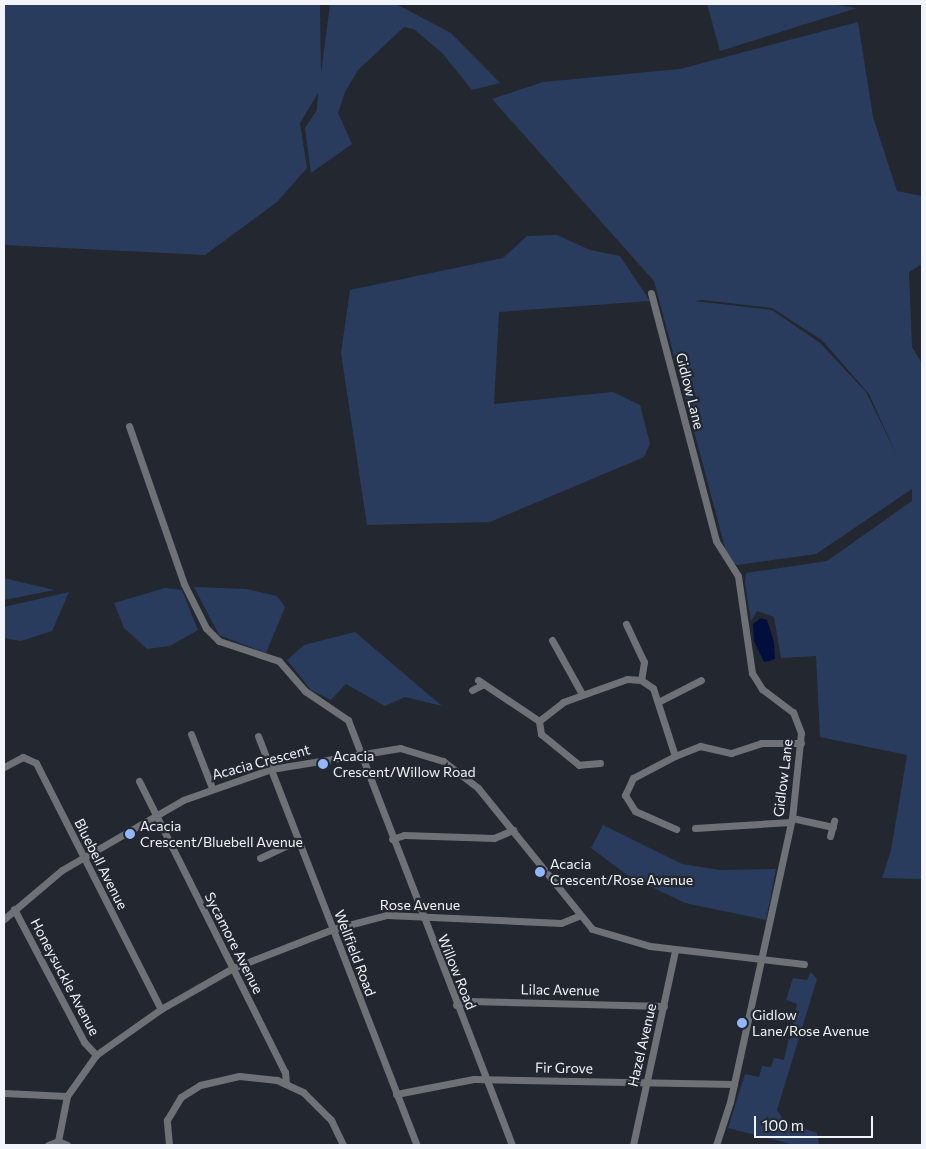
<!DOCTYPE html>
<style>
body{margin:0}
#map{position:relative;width:926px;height:1149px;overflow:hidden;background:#222730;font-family:Commissioner,sans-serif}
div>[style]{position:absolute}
.green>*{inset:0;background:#2a3c5e}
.water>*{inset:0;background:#010f3f}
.street>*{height:7px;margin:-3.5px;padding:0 3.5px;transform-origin:3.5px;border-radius:3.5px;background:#6e7176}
.dots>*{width:14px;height:14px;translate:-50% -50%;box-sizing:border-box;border:2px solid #222730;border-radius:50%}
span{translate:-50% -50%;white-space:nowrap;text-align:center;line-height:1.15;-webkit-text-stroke:4.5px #222730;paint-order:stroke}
.street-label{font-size:14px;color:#f1f4fa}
.poi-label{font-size:14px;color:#f1f4fa}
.left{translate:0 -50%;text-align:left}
.frame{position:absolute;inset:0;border:5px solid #f1f4fa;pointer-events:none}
.scale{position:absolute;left:754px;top:1116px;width:119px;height:22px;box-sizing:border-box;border:2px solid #f1f4fa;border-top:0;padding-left:6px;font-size:15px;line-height:18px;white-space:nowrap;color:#f1f4fa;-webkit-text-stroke:4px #222730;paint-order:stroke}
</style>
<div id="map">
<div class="green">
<div style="clip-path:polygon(4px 4px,320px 4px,321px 74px,330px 4px,396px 4px,451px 33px,500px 83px,472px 90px,443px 54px,414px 29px,404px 27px,358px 70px,345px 92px,338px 113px,352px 144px,311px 173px,305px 128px,317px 110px,318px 93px,300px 123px,307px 168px,277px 202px,205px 255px,4px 245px)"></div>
<div style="clip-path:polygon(707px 4px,830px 4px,857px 8px,720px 51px)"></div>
<div style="clip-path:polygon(evenodd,858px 22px,873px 117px,897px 191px,922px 196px,922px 264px,909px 272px,912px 347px,922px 363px,922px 879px,882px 878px,891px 850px,907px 755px,820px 737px,816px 656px,781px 658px,774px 617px,757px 611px,751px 621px,745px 583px,746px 573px,827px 561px,912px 501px,912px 489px,816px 554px,737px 565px,728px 559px,654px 281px,492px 99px,543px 82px,680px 69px,858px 22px,702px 300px,772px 308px,822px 340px,869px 394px,897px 456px,866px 392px,820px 343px,772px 310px,694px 301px,702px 300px)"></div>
<div style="clip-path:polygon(557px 235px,590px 250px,620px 256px,650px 301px,499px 312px,494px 404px,613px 392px,640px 405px,650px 444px,644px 457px,490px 522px,367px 525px,341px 353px,350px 290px,503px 258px,527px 236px)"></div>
<div style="clip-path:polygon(4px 578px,20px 582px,55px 590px,4px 600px)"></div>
<div style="clip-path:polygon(194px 587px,246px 589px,277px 596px,285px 607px,266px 653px,219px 635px)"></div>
<div style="clip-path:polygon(165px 588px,182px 590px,198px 630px,170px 646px,147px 649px,124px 628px,114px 603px)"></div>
<div style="clip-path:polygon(69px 592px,52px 631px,21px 641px,4px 638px,4px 607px)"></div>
<div style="clip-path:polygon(355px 632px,442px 706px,405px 697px,385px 706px,346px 684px,331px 700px,311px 690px,287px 660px,304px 645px)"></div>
<div style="clip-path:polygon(603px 825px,682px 864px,720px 870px,776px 869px,766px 920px,685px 903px,627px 875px,591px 848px)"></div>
<div style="clip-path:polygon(811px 972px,817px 979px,777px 1110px,785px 1122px,817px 1133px,819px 1145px,795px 1145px,728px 1128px,745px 1074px,759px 1077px,762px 1066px,771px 1067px,774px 1058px,784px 1060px,797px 1004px,786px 1000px,793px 978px,807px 980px)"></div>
</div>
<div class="water">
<div style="clip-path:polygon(761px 618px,767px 620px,774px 642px,775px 659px,769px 661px,764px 662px,754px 641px,753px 624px)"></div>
</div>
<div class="street">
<div style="left:651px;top:293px;width:256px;rotate:75.3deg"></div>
<div style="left:716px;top:541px;width:41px;rotate:57.8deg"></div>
<div style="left:738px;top:576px;width:98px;rotate:81.8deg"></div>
<div style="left:752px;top:673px;width:19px;rotate:58deg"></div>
<div style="left:762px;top:689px;width:39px;rotate:37deg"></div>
<div style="left:793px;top:712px;width:22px;rotate:69deg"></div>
<div style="left:801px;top:733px;width:85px;rotate:96deg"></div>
<div style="left:792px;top:818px;width:291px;rotate:102.3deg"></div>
<div style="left:730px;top:1102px;width:45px;rotate:108deg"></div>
<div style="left:129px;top:426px;width:167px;rotate:70.8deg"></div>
<div style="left:184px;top:584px;width:49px;rotate:63.4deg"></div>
<div style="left:206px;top:628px;width:18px;rotate:45deg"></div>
<div style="left:219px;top:641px;width:63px;rotate:18.4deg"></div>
<div style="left:279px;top:661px;width:40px;rotate:49deg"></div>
<div style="left:305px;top:691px;width:52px;rotate:34deg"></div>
<div style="left:348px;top:720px;width:456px;rotate:68.9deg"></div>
<div style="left:626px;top:624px;width:42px;rotate:64.7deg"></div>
<div style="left:644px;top:662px;width:18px;rotate:99deg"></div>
<div style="left:552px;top:640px;width:62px;rotate:60.9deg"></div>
<div style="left:478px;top:680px;width:73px;rotate:33.9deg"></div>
<div style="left:472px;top:690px;width:13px;rotate:-27deg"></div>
<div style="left:660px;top:701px;width:46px;rotate:-27.1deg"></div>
<div style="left:191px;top:734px;width:58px;rotate:68.7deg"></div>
<div style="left:258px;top:736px;width:439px;rotate:68.8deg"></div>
<div style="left:675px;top:756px;width:47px;rotate:152.4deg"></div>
<div style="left:633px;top:778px;width:19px;rotate:115deg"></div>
<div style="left:625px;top:795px;width:19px;rotate:58deg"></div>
<div style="left:635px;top:811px;width:45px;rotate:23.7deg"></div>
<div style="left:600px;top:763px;width:21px;rotate:175deg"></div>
<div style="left:579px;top:765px;width:49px;rotate:-140.8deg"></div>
<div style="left:541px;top:734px;width:13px;rotate:-99deg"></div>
<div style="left:539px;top:721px;width:31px;rotate:-38deg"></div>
<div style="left:563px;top:702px;width:68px;rotate:-19.8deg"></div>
<div style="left:627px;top:679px;width:14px;rotate:4deg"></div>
<div style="left:641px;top:680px;width:14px;rotate:34deg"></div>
<div style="left:653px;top:688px;width:71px;rotate:72.1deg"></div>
<div style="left:675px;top:756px;width:27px;rotate:-22deg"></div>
<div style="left:700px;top:746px;width:32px;rotate:13deg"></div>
<div style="left:731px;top:753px;width:32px;rotate:-18deg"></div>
<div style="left:761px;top:743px;width:40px"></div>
<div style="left:4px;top:767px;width:21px;rotate:-28deg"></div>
<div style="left:23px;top:757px;width:14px;rotate:25deg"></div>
<div style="left:36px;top:763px;width:276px;rotate:63.1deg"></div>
<div style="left:139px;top:781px;width:326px;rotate:63.4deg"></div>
<div style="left:285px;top:1072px;width:12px;rotate:85deg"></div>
<div style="left:792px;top:818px;width:42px;rotate:12.4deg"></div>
<div style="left:695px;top:828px;width:96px;rotate:-3.6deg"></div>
<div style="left:830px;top:836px;width:16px;rotate:-75deg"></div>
<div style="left:392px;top:839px;width:13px;rotate:-18deg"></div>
<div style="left:404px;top:835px;width:90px;rotate:1.9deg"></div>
<div style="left:494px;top:838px;width:21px;rotate:-23deg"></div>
<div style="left:260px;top:858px;width:42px;rotate:-25.3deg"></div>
<div style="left:14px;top:909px;width:150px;rotate:62.2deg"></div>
<div style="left:84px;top:1042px;width:18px;rotate:47deg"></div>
<div style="left:4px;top:919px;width:76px;rotate:-40.2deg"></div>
<div style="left:62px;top:870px;width:140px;rotate:-30deg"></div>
<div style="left:183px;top:800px;width:93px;rotate:-19.4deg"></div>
<div style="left:271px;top:769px;width:131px;rotate:-9.2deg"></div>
<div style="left:400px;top:748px;width:45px;rotate:16.8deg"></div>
<div style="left:443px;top:761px;width:44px;rotate:37.6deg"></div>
<div style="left:478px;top:788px;width:181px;rotate:51deg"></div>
<div style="left:592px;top:929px;width:60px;rotate:16.3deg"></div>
<div style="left:650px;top:946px;width:155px;rotate:6.7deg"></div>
<div style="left:456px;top:1005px;width:15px;rotate:-16deg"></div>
<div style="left:470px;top:1001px;width:194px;rotate:1.5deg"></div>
<div style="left:4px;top:1093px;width:63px;rotate:2.7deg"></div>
<div style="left:396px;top:1094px;width:79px;rotate:-10.9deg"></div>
<div style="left:474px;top:1079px;width:260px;rotate:1.1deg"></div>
<div style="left:58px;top:1141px;width:46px;rotate:-78.7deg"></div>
<div style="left:67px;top:1096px;width:50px;rotate:-54.7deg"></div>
<div style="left:96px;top:1055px;width:80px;rotate:-35.3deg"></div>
<div style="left:161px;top:1009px;width:83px;rotate:-29.7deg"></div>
<div style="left:233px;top:968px;width:107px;rotate:-21.3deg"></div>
<div style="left:333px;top:929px;width:56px;rotate:-14.5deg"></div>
<div style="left:387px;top:915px;width:174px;rotate:2.6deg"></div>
<div style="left:561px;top:923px;width:18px;rotate:-22deg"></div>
<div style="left:48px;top:1145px;width:11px;rotate:-22deg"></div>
<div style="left:58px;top:1141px;width:10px;rotate:24deg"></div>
<div style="left:169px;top:1145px;width:25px;rotate:-95deg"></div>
<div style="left:167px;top:1120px;width:27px;rotate:-59deg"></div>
<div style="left:181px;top:1097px;width:22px;rotate:-32deg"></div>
<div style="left:200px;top:1085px;width:40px;rotate:-13deg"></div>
<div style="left:239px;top:1076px;width:38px;rotate:6deg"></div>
<div style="left:277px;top:1080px;width:29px;rotate:25deg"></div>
<div style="left:303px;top:1092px;width:40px;rotate:45deg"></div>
<div style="left:331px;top:1120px;width:28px;rotate:64deg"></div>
<div style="left:633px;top:1145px;width:199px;rotate:-77.8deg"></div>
</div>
<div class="dots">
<div style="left:323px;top:764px;background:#93b7fd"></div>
<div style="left:130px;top:834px;background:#93b7fd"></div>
<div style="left:540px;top:872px;background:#93b7fd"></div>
<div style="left:742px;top:1023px;background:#93b7fd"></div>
</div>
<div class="street-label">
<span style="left:690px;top:391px;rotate:76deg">Gidlow Lane</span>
<span style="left:261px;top:762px;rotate:-15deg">Acacia Crescent</span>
<span style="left:783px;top:778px;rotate:-83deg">Gidlow Lane</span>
<span style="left:101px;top:864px;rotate:63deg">Bluebell Avenue</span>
<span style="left:420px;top:905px">Rose Avenue</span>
<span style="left:234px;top:943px;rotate:63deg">Sycamore Avenue</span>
<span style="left:355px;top:953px;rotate:69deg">Wellfield Road</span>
<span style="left:457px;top:972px;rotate:68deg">Willow Road</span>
<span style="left:65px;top:977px;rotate:62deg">Honeysuckle Avenue</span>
<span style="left:560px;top:990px;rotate:1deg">Lilac Avenue</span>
<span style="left:642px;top:1045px;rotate:-77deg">Hazel Avenue</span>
<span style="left:564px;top:1068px;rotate:1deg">Fir Grove</span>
</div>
<div class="poi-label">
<span class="left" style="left:333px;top:764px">Acacia<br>Crescent/Willow Road</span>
<span class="left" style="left:140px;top:834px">Acacia<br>Crescent/Bluebell Avenue</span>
<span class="left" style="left:550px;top:872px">Acacia<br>Crescent/Rose Avenue</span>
<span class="left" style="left:752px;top:1023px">Gidlow<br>Lane/Rose Avenue</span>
</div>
<div class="frame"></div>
<div class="scale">100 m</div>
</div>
